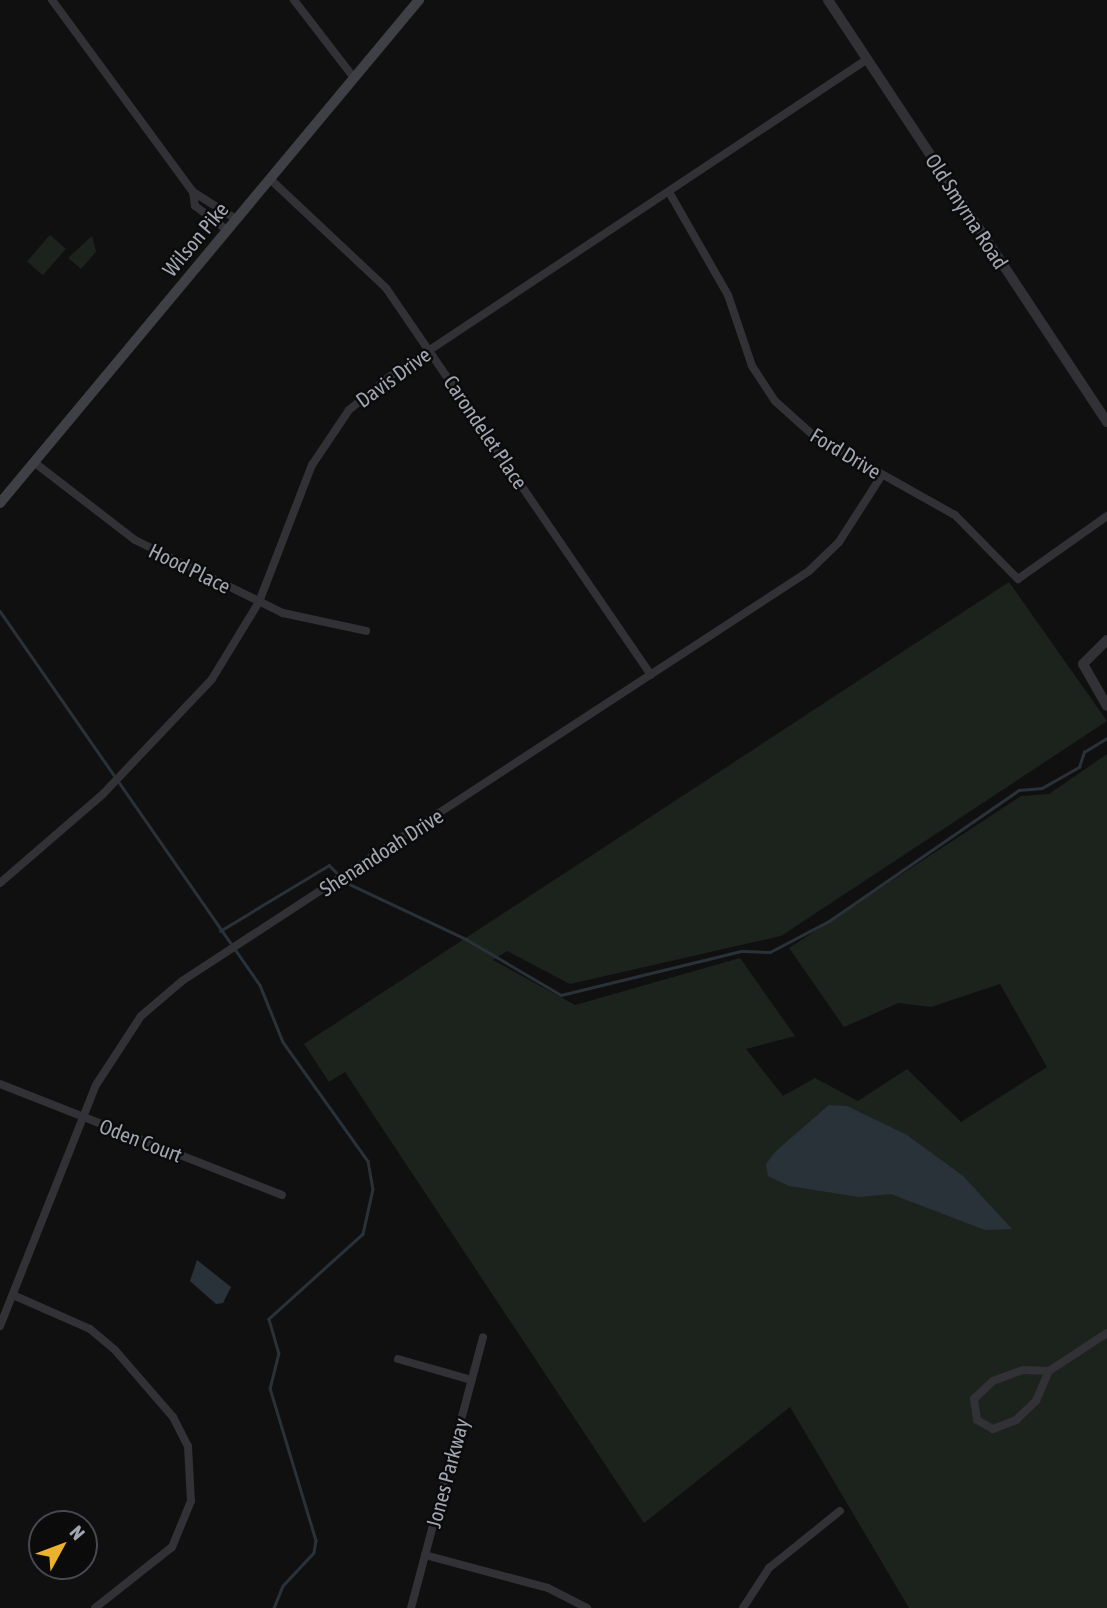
<!DOCTYPE html>
<style>
body{margin:0}
#map{position:relative;width:1107px;height:1608px;overflow:hidden;background:#101011;font-family:"Asap Condensed",sans-serif}
div>[style]{position:absolute}
.green>*{inset:0;background:#1c231d;transform-origin:0 0}
.water>*{inset:0;background:#2a3239}
.stream>*{height:2.5px;margin:-1.25px;padding:0 1.25px;transform-origin:1.25px;border-radius:1.25px;background:#2a3239}
.minor>*{height:8px;margin:-4px;padding:0 4px;transform-origin:4px;border-radius:4px;background:#313136}
.tertiary>*{height:10px;margin:-5px;padding:0 5px;transform-origin:5px;border-radius:5px;background:#313136}
.secondary>*{height:10px;margin:-5px;padding:0 5px;transform-origin:5px;border-radius:5px;background:#3f4046}
span{translate:-50% -50%;white-space:nowrap;text-align:center;line-height:1.15;-webkit-text-stroke:5px #0b0b0c;paint-order:stroke}
.street-label{font-size:21px;color:#a1a6b1}
.north{position:absolute;left:28px;top:1510px;width:70px;height:70px;box-sizing:border-box;background:#0b0b0c;border:2px solid #47494e;border-radius:50%;rotate:49deg;font-size:19px;font-weight:700;line-height:28px;text-align:center;color:#a1a6b1}
.north::after{content:'';display:block;margin:auto;width:24px;height:32px;background:#ebb22d;clip-path:polygon(50% 0,100% 100%,50% 72%,0 100%)}
</style>
<div id="map">
<div class="green">
<div style="left:50px;top:235px;width:21px;height:35px;rotate:41deg"></div>
<div style="clip-path:polygon(92px 236px,96px 252px,81px 269px,68px 258px)"></div>
<div style="clip-path:polygon(1009px 582px,1107px 721px,781px 936px,570px 984px,507px 951px,493px 960px,575px 1005px,740px 958px,795px 1036px,746px 1049px,783px 1096px,815px 1078px,858px 1101px,907px 1069px,961px 1122px,1047px 1067px,1000px 984px,931px 1007px,898px 1003px,844px 1027px,789px 948px,1021px 796px,1049px 794px,1107px 754px,1107px 1608px,909px 1608px,790px 1407px,644px 1523px,345px 1072px,329px 1082px,304px 1044px)"></div>
</div>
<div class="water">
<div style="clip-path:polygon(829px 1105px,847px 1106px,907px 1135px,963px 1176px,1012px 1229px,985px 1230px,891px 1194px,859px 1197px,789px 1186px,768px 1176px,766px 1164px,776px 1151px)"></div>
<div style="clip-path:polygon(197px 1260px,231px 1287px,223px 1303px,216px 1304px,190px 1281px)"></div>
</div>
<div class="stream">
<div style="left:0;top:611px;width:455px;rotate:55.2deg"></div>
<div style="left:260px;top:985px;width:61px;rotate:68deg"></div>
<div style="left:283px;top:1042px;width:146px;rotate:54.5deg"></div>
<div style="left:368px;top:1161px;width:28px;rotate:80deg"></div>
<div style="left:373px;top:1189px;width:46px;rotate:102.5deg"></div>
<div style="left:363px;top:1234px;width:127px;rotate:137.9deg"></div>
<div style="left:269px;top:1319px;width:35px;rotate:74deg"></div>
<div style="left:279px;top:1353px;width:36px;rotate:104deg"></div>
<div style="left:270px;top:1388px;width:159px;rotate:73.2deg"></div>
<div style="left:316px;top:1540px;width:13px;rotate:99deg"></div>
<div style="left:314px;top:1553px;width:45px;rotate:133.2deg"></div>
<div style="left:283px;top:1586px;width:24px;rotate:112deg"></div>
<div style="left:220px;top:931px;width:127px;rotate:-31.2deg"></div>
<div style="left:329px;top:865px;width:25px;rotate:45deg"></div>
<div style="left:347px;top:883px;width:132px;rotate:25.2deg"></div>
<div style="left:466px;top:939px;width:110px;rotate:30.5deg"></div>
<div style="left:561px;top:995px;width:186px;rotate:-13.7deg"></div>
<div style="left:742px;top:951px;width:28px;rotate:2deg"></div>
<div style="left:770px;top:952px;width:67px;rotate:-27.7deg"></div>
<div style="left:829px;top:921px;width:231px;rotate:-34.6deg"></div>
<div style="left:1019px;top:790px;width:23px;rotate:-5deg"></div>
<div style="left:1042px;top:788px;width:43px;rotate:-29.6deg"></div>
<div style="left:1079px;top:767px;width:16px;rotate:-72deg"></div>
<div style="left:1084px;top:752px;width:27px;rotate:-31deg"></div>
</div>
<div class="minor">
<div style="left:52px;top:0;width:238px;rotate:53.7deg"></div>
<div style="left:294px;top:0;width:98px;rotate:52.4deg"></div>
<div style="left:270px;top:179px;width:159px;rotate:43.2deg"></div>
<div style="left:386px;top:288px;width:469px;rotate:55.6deg"></div>
<div style="left:669px;top:192px;width:119px;rotate:60.2deg"></div>
<div style="left:728px;top:295px;width:75px;rotate:71.3deg"></div>
<div style="left:752px;top:366px;width:42px;rotate:56.7deg"></div>
<div style="left:775px;top:401px;width:52px;rotate:41.9deg"></div>
<div style="left:814px;top:436px;width:162px;rotate:29.3deg"></div>
<div style="left:955px;top:515px;width:90px;rotate:45.5deg"></div>
<div style="left:1018px;top:579px;width:109px;rotate:-35.3deg"></div>
<div style="left:227px;top:230px;width:40px;rotate:-143deg"></div>
<div style="left:195px;top:206px;width:14px;rotate:-98deg"></div>
<div style="left:193px;top:192px;width:51px;rotate:32.1deg"></div>
<div style="left:35px;top:463px;width:126px;rotate:37.6deg"></div>
<div style="left:135px;top:540px;width:165px;rotate:26.3deg"></div>
<div style="left:283px;top:613px;width:85px;rotate:12.2deg"></div>
<div style="left:0;top:883px;width:136px;rotate:-40.8deg"></div>
<div style="left:103px;top:794px;width:158px;rotate:-46.5deg"></div>
<div style="left:212px;top:679px;width:90px;rotate:-58.6deg"></div>
<div style="left:259px;top:602px;width:147px;rotate:-68.9deg"></div>
<div style="left:312px;top:465px;width:66px;rotate:-56.1deg"></div>
<div style="left:349px;top:410px;width:52px;rotate:-39.5deg"></div>
<div style="left:389px;top:377px;width:573px;rotate:-33.61deg"></div>
<div style="left:0;top:1084px;width:303px;rotate:21.5deg"></div>
<div style="left:13px;top:1295px;width:84px;rotate:23.8deg"></div>
<div style="left:90px;top:1329px;width:33px;rotate:40deg"></div>
<div style="left:115px;top:1350px;width:89px;rotate:49.1deg"></div>
<div style="left:173px;top:1417px;width:33px;rotate:63deg"></div>
<div style="left:188px;top:1446px;width:55px;rotate:86.9deg"></div>
<div style="left:191px;top:1501px;width:50px;rotate:112.4deg"></div>
<div style="left:172px;top:1547px;width:98px;rotate:141.6deg"></div>
<div style="left:0;top:1326px;width:259px;rotate:-68.3deg"></div>
<div style="left:96px;top:1085px;width:82px;rotate:-56.9deg"></div>
<div style="left:141px;top:1016px;width:54px;rotate:-40.5deg"></div>
<div style="left:182px;top:981px;width:749px;rotate:-33.18deg"></div>
<div style="left:809px;top:571px;width:42px;rotate:-44deg"></div>
<div style="left:839px;top:542px;width:80px;rotate:-57.3deg"></div>
<div style="left:398px;top:1359px;width:76px;rotate:16deg"></div>
<div style="left:1049px;top:1371px;width:26px;rotate:-178deg"></div>
<div style="left:1023px;top:1370px;width:32px;rotate:160deg"></div>
<div style="left:993px;top:1381px;width:26px;rotate:137deg"></div>
<div style="left:974px;top:1399px;width:21px;rotate:82deg"></div>
<div style="left:977px;top:1420px;width:18px;rotate:29deg"></div>
<div style="left:993px;top:1429px;width:25px;rotate:-21deg"></div>
<div style="left:1016px;top:1420px;width:28px;rotate:-44deg"></div>
<div style="left:1036px;top:1401px;width:33px;rotate:-67deg"></div>
<div style="left:1049px;top:1371px;width:69px;rotate:-33.2deg"></div>
<div style="left:425px;top:1555px;width:127px;rotate:15deg"></div>
<div style="left:548px;top:1588px;width:44px;rotate:27.1deg"></div>
<div style="left:411px;top:1608px;width:280px;rotate:-75.1deg"></div>
<div style="left:743px;top:1608px;width:48px;rotate:-57deg"></div>
<div style="left:769px;top:1568px;width:91px;rotate:-38.8deg"></div>
</div>
<div class="tertiary">
<div style="left:828px;top:0;width:506px;rotate:56.53deg"></div>
<div style="left:1107px;top:640px;width:34px;rotate:135deg"></div>
<div style="left:1083px;top:664px;width:48px;rotate:60.3deg"></div>
</div>
<div class="secondary">
<div style="left:0;top:503px;width:655px;rotate:-50.21deg"></div>
</div>
<div class="street-label">
<span style="left:967px;top:211px;rotate:57deg">Old Smyrna Road</span>
<span style="left:195px;top:239px;rotate:-50deg">Wilson Pike</span>
<span style="left:393px;top:377px;rotate:-36deg">Davis Drive</span>
<span style="left:486px;top:432px;rotate:56deg">Carondelet Place</span>
<span style="left:846px;top:453px;rotate:31deg">Ford Drive</span>
<span style="left:190px;top:568px;rotate:26deg">Hood Place</span>
<span style="left:381px;top:852px;rotate:-33deg">Shenandoah Drive</span>
<span style="left:141px;top:1140px;rotate:21deg">Oden Court</span>
<span style="left:447px;top:1473px;rotate:-75deg">Jones Parkway</span>
</div>
<div class="north">N</div>
</div>
